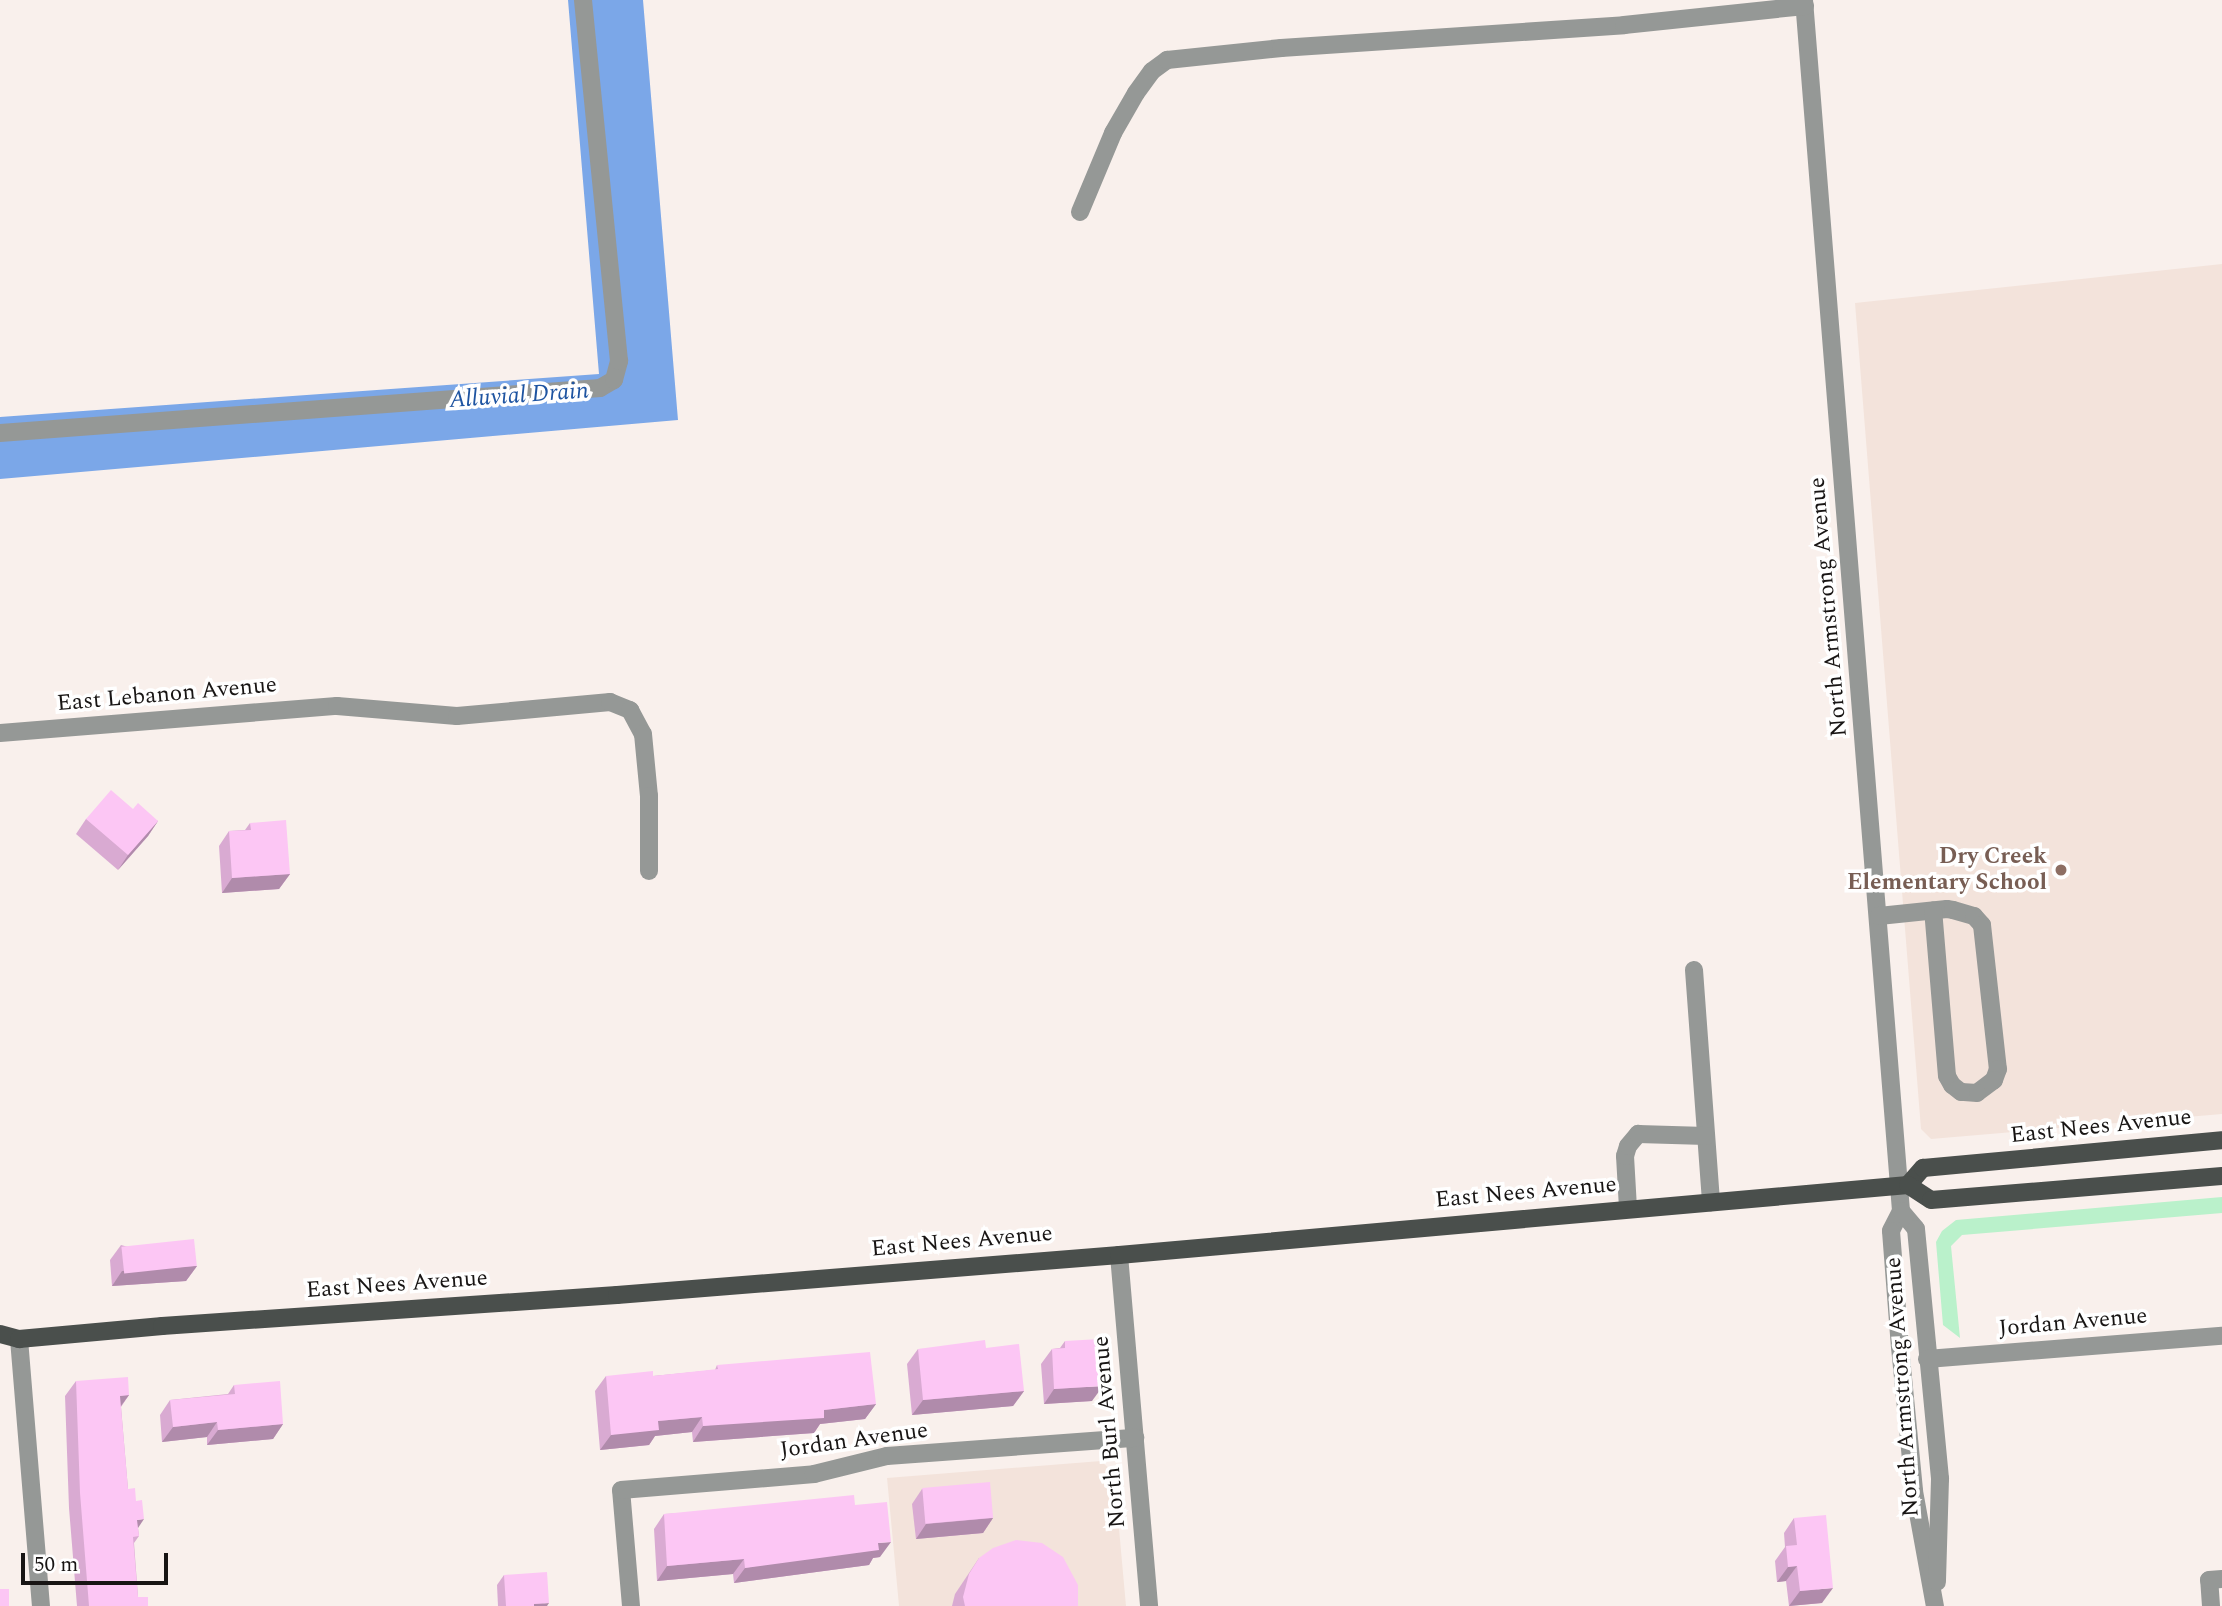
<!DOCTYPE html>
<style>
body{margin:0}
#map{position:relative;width:2222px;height:1606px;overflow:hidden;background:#f9f0ec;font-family:Spectral,serif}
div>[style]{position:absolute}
.built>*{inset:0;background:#f3e3db}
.green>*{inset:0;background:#baf1cb}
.water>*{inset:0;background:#7ba7e8}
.minor>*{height:18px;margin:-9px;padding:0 9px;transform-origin:9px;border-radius:9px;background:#959896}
.major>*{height:18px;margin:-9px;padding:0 9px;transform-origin:9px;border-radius:9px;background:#4a4f4c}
.wall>*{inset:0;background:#d9aad2}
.shaded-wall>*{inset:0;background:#b08bab}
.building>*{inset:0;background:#fcc6f4;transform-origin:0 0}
.dots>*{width:19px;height:19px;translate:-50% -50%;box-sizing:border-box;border:4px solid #fff;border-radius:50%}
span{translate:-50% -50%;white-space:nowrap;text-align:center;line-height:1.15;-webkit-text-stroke:7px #fff;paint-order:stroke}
.street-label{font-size:23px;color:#181514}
.education-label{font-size:23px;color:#785e54;font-weight:700}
.right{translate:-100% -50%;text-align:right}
.water-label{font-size:24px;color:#1e54a1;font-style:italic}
.scale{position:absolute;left:21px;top:1553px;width:147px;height:32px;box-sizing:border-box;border:4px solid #181514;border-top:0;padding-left:9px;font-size:21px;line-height:24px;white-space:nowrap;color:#181514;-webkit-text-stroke:5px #fff;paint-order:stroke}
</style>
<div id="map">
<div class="built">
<div style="clip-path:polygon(2222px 264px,2222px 1114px,1931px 1139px,1921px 1129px,1855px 303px)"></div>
<div style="clip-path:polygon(1101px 1461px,1114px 1473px,1126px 1606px,899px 1606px,887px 1478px)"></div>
</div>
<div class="green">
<div style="clip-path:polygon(2222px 1197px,2222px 1213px,1962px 1235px,1951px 1246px,1960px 1338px,1943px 1325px,1936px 1242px,1942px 1231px,1956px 1220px)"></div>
</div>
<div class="water">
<div style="clip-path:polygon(568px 0,643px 0,678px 420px,0 479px,0 417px,599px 374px)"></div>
</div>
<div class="minor">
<div style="left:1804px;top:0;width:1215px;rotate:85.42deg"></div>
<div style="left:1901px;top:1211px;width:22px;rotate:117deg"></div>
<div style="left:1891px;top:1231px;width:116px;rotate:85.6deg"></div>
<div style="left:1900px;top:1347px;width:145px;rotate:84.4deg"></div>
<div style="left:1914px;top:1491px;width:117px;rotate:79.7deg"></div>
<div style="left:1080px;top:212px;width:86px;rotate:-67.3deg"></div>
<div style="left:1113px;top:133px;width:46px;rotate:-60.1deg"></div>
<div style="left:1136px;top:93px;width:27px;rotate:-54deg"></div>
<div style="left:1152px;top:71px;width:19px;rotate:-36deg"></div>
<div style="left:1167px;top:60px;width:115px;rotate:-6deg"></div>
<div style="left:1281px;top:48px;width:344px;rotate:-3.8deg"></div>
<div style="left:1624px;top:25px;width:182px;rotate:-6deg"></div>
<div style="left:0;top:433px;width:602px;rotate:-4.29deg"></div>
<div style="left:600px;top:388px;width:16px;rotate:-30deg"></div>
<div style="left:614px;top:380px;width:20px;rotate:-75deg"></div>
<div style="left:619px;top:361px;width:363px;rotate:-95.7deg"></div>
<div style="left:0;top:733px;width:338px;rotate:-4.6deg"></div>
<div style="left:337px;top:706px;width:120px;rotate:4.8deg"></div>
<div style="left:457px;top:716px;width:154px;rotate:-5.2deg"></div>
<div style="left:610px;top:702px;width:22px;rotate:22deg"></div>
<div style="left:630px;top:710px;width:27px;rotate:62deg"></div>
<div style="left:643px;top:734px;width:62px;rotate:84.5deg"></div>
<div style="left:649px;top:796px;width:75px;rotate:90deg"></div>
<div style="left:1879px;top:916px;width:68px;rotate:-5.9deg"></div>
<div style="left:1947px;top:909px;width:6px;rotate:9deg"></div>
<div style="left:1953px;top:910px;width:22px;rotate:16deg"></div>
<div style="left:1974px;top:916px;width:12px;rotate:48deg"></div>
<div style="left:1982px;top:925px;width:145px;rotate:83.7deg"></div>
<div style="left:1998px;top:1069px;width:12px;rotate:110deg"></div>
<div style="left:1994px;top:1080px;width:21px;rotate:143deg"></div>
<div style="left:1977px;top:1093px;width:16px;rotate:-176deg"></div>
<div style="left:1961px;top:1092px;width:11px;rotate:-142deg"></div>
<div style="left:1952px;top:1085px;width:10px;rotate:-119deg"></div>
<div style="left:1947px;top:1076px;width:166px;rotate:-94.8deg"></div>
<div style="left:1694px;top:970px;width:233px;rotate:85.8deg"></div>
<div style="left:1628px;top:1208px;width:52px;rotate:-93.3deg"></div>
<div style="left:1625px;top:1156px;width:10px;rotate:-73deg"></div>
<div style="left:1628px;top:1146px;width:16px;rotate:-50deg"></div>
<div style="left:1638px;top:1134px;width:68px;rotate:1.7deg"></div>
<div style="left:1901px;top:1211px;width:23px;rotate:50deg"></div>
<div style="left:1916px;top:1229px;width:251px;rotate:84.5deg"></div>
<div style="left:1940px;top:1479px;width:103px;rotate:91.7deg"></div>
<div style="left:1119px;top:1255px;width:352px;rotate:85.1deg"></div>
<div style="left:19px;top:1339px;width:268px;rotate:85.3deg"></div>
<div style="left:1927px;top:1359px;width:296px;rotate:-4.5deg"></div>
<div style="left:631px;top:1606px;width:116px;rotate:-94.9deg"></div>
<div style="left:621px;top:1490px;width:194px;rotate:-4.7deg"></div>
<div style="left:814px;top:1474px;width:75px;rotate:-13.9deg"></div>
<div style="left:887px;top:1456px;width:249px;rotate:-4.2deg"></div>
<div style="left:2211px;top:1606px;width:26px;rotate:-94deg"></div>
<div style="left:2209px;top:1580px;width:13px;rotate:-4deg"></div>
</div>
<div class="major">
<div style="left:1908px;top:1185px;width:23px;rotate:-49deg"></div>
<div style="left:1923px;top:1168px;width:300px;rotate:-5.3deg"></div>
<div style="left:0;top:1334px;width:20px;rotate:15deg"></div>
<div style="left:19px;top:1339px;width:144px;rotate:-5.2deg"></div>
<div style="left:162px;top:1326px;width:456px;rotate:-3.9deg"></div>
<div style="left:617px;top:1295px;width:504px;rotate:-4.56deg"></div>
<div style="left:1119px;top:1255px;width:792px;rotate:-5.07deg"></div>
<div style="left:1908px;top:1185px;width:27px;rotate:33deg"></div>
<div style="left:1931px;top:1200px;width:292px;rotate:-4.7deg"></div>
</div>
<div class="wall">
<div style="clip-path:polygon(133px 809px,158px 821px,148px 836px,118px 870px,76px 834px,86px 819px)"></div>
<div style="clip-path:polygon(250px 823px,290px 874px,279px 889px,222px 893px,219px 846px,229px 831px,245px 830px)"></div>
<div style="clip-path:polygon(121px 1245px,197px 1266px,186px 1281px,112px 1286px,110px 1260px)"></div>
<div style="clip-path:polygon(1065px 1341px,1092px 1401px,1044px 1404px,1041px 1364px,1052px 1349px,1060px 1348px)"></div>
<div style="clip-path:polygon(986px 1348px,1024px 1391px,1013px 1406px,912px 1415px,907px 1364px,918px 1349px)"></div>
<div style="clip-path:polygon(717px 1365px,876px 1404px,865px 1419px,820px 1424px,814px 1433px,693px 1442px,692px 1432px,655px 1436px,649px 1445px,600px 1450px,595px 1391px,606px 1376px,653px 1376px,715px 1370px)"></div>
<div style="clip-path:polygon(76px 1381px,129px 1395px,121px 1407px,128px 1489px,138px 1528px,139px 1536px,134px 1543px,138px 1597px,148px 1606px,77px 1606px,69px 1508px,65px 1396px)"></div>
<div style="clip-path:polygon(234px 1385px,283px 1424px,273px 1439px,207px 1445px,207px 1437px,162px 1442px,160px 1415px,170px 1400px,228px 1394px)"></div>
<div style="clip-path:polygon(922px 1489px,993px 1518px,983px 1533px,916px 1539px,912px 1504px)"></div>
<div style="clip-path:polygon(855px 1505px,880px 1557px,873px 1558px,869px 1565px,734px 1583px,733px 1574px,657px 1581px,654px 1529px,664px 1514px)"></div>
<div style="clip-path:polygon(1794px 1518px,1822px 1603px,1789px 1606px,1786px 1581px,1777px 1582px,1775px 1561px,1785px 1547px,1784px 1533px)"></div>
<div style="clip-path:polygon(979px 1558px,1078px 1606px,952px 1606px,955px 1594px)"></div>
<div style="clip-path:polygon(504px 1575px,547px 1606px,498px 1606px,497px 1585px)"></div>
</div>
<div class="shaded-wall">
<div style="clip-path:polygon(158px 821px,148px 836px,118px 870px,128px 855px)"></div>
<div style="clip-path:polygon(290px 874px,279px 889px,222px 893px,232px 878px)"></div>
<div style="clip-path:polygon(197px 1266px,186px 1281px,112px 1286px,122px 1271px)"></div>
<div style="clip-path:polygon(1103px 1386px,1092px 1401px,1044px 1404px,1054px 1389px)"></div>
<div style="clip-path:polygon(1024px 1391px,1013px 1406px,912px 1415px,923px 1400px)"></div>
<div style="clip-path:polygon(129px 1395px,118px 1410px,120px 1396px)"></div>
<div style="clip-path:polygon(876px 1404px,865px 1419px,820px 1424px,814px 1433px,693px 1442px,703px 1426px,824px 1410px)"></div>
<div style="clip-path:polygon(702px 1417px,692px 1432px,655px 1436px,649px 1445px,600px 1450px,611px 1435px,658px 1421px)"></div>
<div style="clip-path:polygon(217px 1422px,207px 1437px,162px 1442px,173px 1427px)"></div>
<div style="clip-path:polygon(283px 1424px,273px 1439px,207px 1445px,218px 1430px)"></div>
<div style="clip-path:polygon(993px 1518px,983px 1533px,916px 1539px,926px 1524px)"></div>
<div style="clip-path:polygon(144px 1519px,134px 1534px,137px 1520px)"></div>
<div style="clip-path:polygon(891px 1542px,880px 1557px,873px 1558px,869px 1565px,734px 1583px,745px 1568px,878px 1543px)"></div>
<div style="clip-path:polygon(744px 1559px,733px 1574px,657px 1581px,667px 1566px)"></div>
<div style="clip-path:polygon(1797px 1566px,1786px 1581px,1777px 1582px,1788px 1567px)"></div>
<div style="clip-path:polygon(1833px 1588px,1822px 1603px,1789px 1606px,1800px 1591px)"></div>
<div style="clip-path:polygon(549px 1603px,547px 1606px,533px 1606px,534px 1604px)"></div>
</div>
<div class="building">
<div style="clip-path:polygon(111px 790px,133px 809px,138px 803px,158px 821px,128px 855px,86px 819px)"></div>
<div style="clip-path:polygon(286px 820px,290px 874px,232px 878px,229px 831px,251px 830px,250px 823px)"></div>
<div style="left:194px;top:1239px;width:27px;height:73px;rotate:84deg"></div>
<div style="clip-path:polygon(1100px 1339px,1103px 1386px,1054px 1389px,1052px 1349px,1065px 1348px,1065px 1341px)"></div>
<div style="clip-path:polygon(985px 1340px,986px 1348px,1019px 1344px,1024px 1391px,923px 1400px,918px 1349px)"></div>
<div style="clip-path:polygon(870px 1352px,876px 1404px,824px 1410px,824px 1418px,703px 1426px,702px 1417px,658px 1421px,659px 1430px,611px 1435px,606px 1376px,653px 1371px,653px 1376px,718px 1369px,717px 1365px)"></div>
<div style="clip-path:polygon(128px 1377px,129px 1395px,120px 1396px,128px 1489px,135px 1488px,136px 1501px,142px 1500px,144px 1519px,137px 1520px,139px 1536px,133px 1537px,138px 1597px,148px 1597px,148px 1606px,89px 1606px,80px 1493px,76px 1381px)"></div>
<div style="clip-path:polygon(280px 1381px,283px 1424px,218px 1430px,217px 1422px,173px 1427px,170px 1400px,235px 1394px,234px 1385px)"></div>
<div style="left:990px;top:1482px;width:36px;height:68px;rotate:85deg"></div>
<div style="clip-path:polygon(854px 1495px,855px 1505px,887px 1502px,891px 1542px,878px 1543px,879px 1550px,745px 1568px,744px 1559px,667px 1566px,664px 1514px)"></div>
<div style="clip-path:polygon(1826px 1515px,1833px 1588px,1800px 1591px,1797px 1566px,1788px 1567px,1786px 1546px,1797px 1545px,1794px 1518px)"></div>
<div style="clip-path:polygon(1016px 1540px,1042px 1543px,1063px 1557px,1078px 1585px,1078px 1606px,965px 1606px,963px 1597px,969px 1574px,979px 1558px,993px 1548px)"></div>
<div style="clip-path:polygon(547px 1572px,549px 1603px,534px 1604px,534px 1606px,506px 1606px,504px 1575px)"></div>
<div style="left:0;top:1589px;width:9px;height:17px"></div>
</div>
<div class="dots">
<div style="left:2061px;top:870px;background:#8d6e63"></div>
</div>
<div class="street-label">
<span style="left:1829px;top:607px;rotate:-95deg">North Armstrong Avenue</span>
<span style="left:167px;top:695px;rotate:-5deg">East Lebanon Avenue</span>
<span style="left:2101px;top:1127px;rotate:-6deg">East Nees Avenue</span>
<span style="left:1526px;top:1193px;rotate:-5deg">East Nees Avenue</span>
<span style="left:962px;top:1242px;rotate:-5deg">East Nees Avenue</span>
<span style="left:397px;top:1285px;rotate:-4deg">East Nees Avenue</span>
<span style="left:2073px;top:1323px;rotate:-5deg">Jordan Avenue</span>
<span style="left:1903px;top:1387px;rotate:-94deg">North Armstrong Avenue</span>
<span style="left:1110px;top:1432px;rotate:-95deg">North Burl Avenue</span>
<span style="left:854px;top:1441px;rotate:-8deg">Jordan Avenue</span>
</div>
<div class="education-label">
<span class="right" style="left:2047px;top:870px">Dry Creek<br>Elementary School</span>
</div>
<div class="water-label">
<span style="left:519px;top:396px;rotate:-4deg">Alluvial Drain</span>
</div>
<div class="scale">50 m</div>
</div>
